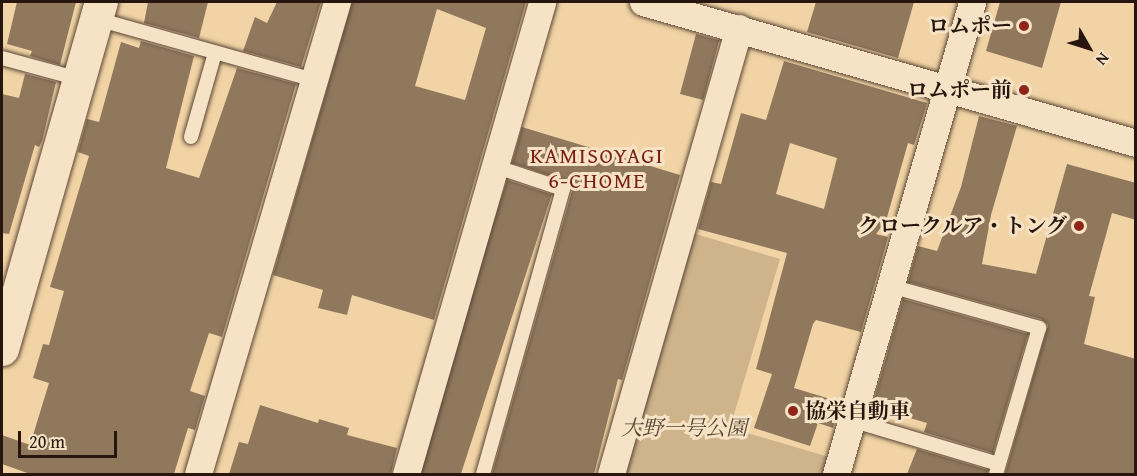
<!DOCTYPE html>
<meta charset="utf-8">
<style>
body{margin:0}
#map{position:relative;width:1137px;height:476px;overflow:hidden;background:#f1d3a5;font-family:"Gentium Book Plus","Noto Serif JP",serif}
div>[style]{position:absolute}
.green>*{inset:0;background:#ceb38b}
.building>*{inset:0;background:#90785d;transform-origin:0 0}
.roads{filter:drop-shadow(0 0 2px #594534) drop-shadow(0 0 2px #594534)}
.service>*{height:14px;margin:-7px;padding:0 7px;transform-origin:7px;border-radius:7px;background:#f6e2c4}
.minor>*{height:27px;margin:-13.5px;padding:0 13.5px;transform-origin:13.5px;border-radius:13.5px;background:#f6e2c4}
.tertiary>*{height:33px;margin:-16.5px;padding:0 16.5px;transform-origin:16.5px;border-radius:16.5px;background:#f6e2c4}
.dots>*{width:16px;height:16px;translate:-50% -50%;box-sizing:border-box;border:3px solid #f6e2c4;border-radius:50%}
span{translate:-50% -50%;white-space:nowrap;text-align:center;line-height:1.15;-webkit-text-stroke:6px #f6e2c4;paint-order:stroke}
.poi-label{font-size:21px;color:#26160e;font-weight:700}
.right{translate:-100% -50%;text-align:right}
.left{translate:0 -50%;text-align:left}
.park-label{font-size:21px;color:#584534;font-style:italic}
.neighbourhood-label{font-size:22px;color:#7a1f14;letter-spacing:1.5px}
.frame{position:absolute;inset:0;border:3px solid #26160e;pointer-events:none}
.north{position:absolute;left:1059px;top:18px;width:60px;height:60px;-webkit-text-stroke:4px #f6e2c4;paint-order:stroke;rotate:129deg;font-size:16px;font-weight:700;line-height:24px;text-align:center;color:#26160e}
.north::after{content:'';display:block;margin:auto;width:21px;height:27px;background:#26160e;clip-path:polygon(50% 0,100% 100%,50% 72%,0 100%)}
.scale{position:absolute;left:18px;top:431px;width:99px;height:27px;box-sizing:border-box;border:3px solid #26160e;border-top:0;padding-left:8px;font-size:18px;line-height:21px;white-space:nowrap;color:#26160e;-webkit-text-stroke:4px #f6e2c4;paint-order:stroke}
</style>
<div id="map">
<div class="green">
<div style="clip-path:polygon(692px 233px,780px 259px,730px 428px,829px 457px,824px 474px,624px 474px)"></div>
</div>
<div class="building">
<div style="clip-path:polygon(17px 2px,76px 2px,60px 65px,30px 56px,32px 51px,7px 44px)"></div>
<div style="clip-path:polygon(148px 2px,208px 2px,199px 38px,144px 23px)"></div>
<div style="clip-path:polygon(277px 2px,321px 2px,301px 67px,243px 51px,255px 17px,267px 23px)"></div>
<div style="clip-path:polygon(evenodd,352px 2px,526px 2px,434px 320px,352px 295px,347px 315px,318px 308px,323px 290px,273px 275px,352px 2px,437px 9px,486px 28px,465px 100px,415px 86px,437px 9px)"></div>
<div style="clip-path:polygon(816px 2px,914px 2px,898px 58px,807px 32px)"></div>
<div style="clip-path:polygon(1000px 2px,1061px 2px,1042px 68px,986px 51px)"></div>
<div style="left:696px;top:34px;width:24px;height:62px;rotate:15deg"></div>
<div style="clip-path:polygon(141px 41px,194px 56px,166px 168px,199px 178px,237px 68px,296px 84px,222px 337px,209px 333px,190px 391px,205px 396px,195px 430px,188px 428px,174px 474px,30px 474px,2px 464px,2px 435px,30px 445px,49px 383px,33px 378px,43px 344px,49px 345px,64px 291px,50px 287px,89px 156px,78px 152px,87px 119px,99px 122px,121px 42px,139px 48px)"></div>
<div style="clip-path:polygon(evenodd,784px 61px,927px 103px,914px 145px,908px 143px,886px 221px,876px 234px,888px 237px,861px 332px,816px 320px,813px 324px,794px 388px,840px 402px,833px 428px,818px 423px,810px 446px,754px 428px,772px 374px,756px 369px,787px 253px,698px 229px,711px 182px,721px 184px,741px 113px,766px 120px,784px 61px,790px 143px,837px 158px,824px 209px,776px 194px,790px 143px)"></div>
<div style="clip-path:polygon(25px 74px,56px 82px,42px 141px,39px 147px,35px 145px,9px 234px,2px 233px,2px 94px,19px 98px)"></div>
<div style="clip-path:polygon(979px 116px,1017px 126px,991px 215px,982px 264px,1036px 274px,1067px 164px,1136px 183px,1136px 220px,1112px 213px,1089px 296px,1095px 297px,1084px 344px,1136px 359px,1136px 474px,1005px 474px,1048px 325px,1041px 319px,908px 282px,918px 246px,937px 251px,961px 187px)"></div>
<div style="clip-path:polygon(522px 127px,680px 175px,622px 380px,618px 379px,594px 474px,492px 474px,572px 191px,566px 181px,512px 163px)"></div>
<div style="left:507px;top:180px;width:47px;height:306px;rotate:18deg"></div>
<div style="clip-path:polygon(903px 299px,1028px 334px,993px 453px,924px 432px,927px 423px,872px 407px)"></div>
<div style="clip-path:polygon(260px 405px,318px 423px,319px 419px,349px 428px,347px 435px,397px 448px,391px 474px,229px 474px,239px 442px,248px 444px)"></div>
<div style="clip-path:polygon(917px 449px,988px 470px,987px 474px,907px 474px)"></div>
</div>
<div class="roads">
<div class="service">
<div style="left:97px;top:19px;width:225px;rotate:15.7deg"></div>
<div style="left:2px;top:58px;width:80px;rotate:15.3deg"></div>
<div style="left:191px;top:137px;width:87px;rotate:-74.1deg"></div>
<div style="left:890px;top:286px;width:155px;rotate:15.7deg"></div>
<div style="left:1039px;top:328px;width:152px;rotate:106.4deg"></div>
<div style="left:851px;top:420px;width:154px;rotate:16.6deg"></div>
<div style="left:483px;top:474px;width:296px;rotate:-74.3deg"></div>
<div style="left:563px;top:189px;width:73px;rotate:-161.6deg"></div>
</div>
<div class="minor">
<div style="left:643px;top:2px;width:513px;rotate:15.96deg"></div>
<div style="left:198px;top:474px;width:492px;rotate:-73.6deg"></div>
<div style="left:406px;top:474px;width:491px;rotate:-73.9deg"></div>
<div style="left:611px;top:474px;width:464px;rotate:-74deg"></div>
<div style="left:836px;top:474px;width:491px;rotate:-73.9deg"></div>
</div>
<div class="tertiary">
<div style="left:2px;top:349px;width:361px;rotate:-74.1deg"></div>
</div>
</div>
<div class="dots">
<div style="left:1024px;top:26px;background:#8f2418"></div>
<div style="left:1024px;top:90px;background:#8f2418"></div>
<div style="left:1079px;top:226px;background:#8f2418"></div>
<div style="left:793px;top:411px;background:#8f2418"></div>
</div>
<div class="poi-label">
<span class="right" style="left:1012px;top:26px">ロムポー</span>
<span class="right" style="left:1012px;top:90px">ロムポー前</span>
<span class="right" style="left:1067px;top:226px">クロークルア・トング</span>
<span class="left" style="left:805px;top:411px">協栄自動車</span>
</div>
<div class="park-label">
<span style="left:684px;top:428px">大野一号公園</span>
</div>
<div class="neighbourhood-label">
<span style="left:597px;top:168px">KAMISOYAGI<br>6-CHOME</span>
</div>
<div class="frame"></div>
<div class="north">N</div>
<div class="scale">20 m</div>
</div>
